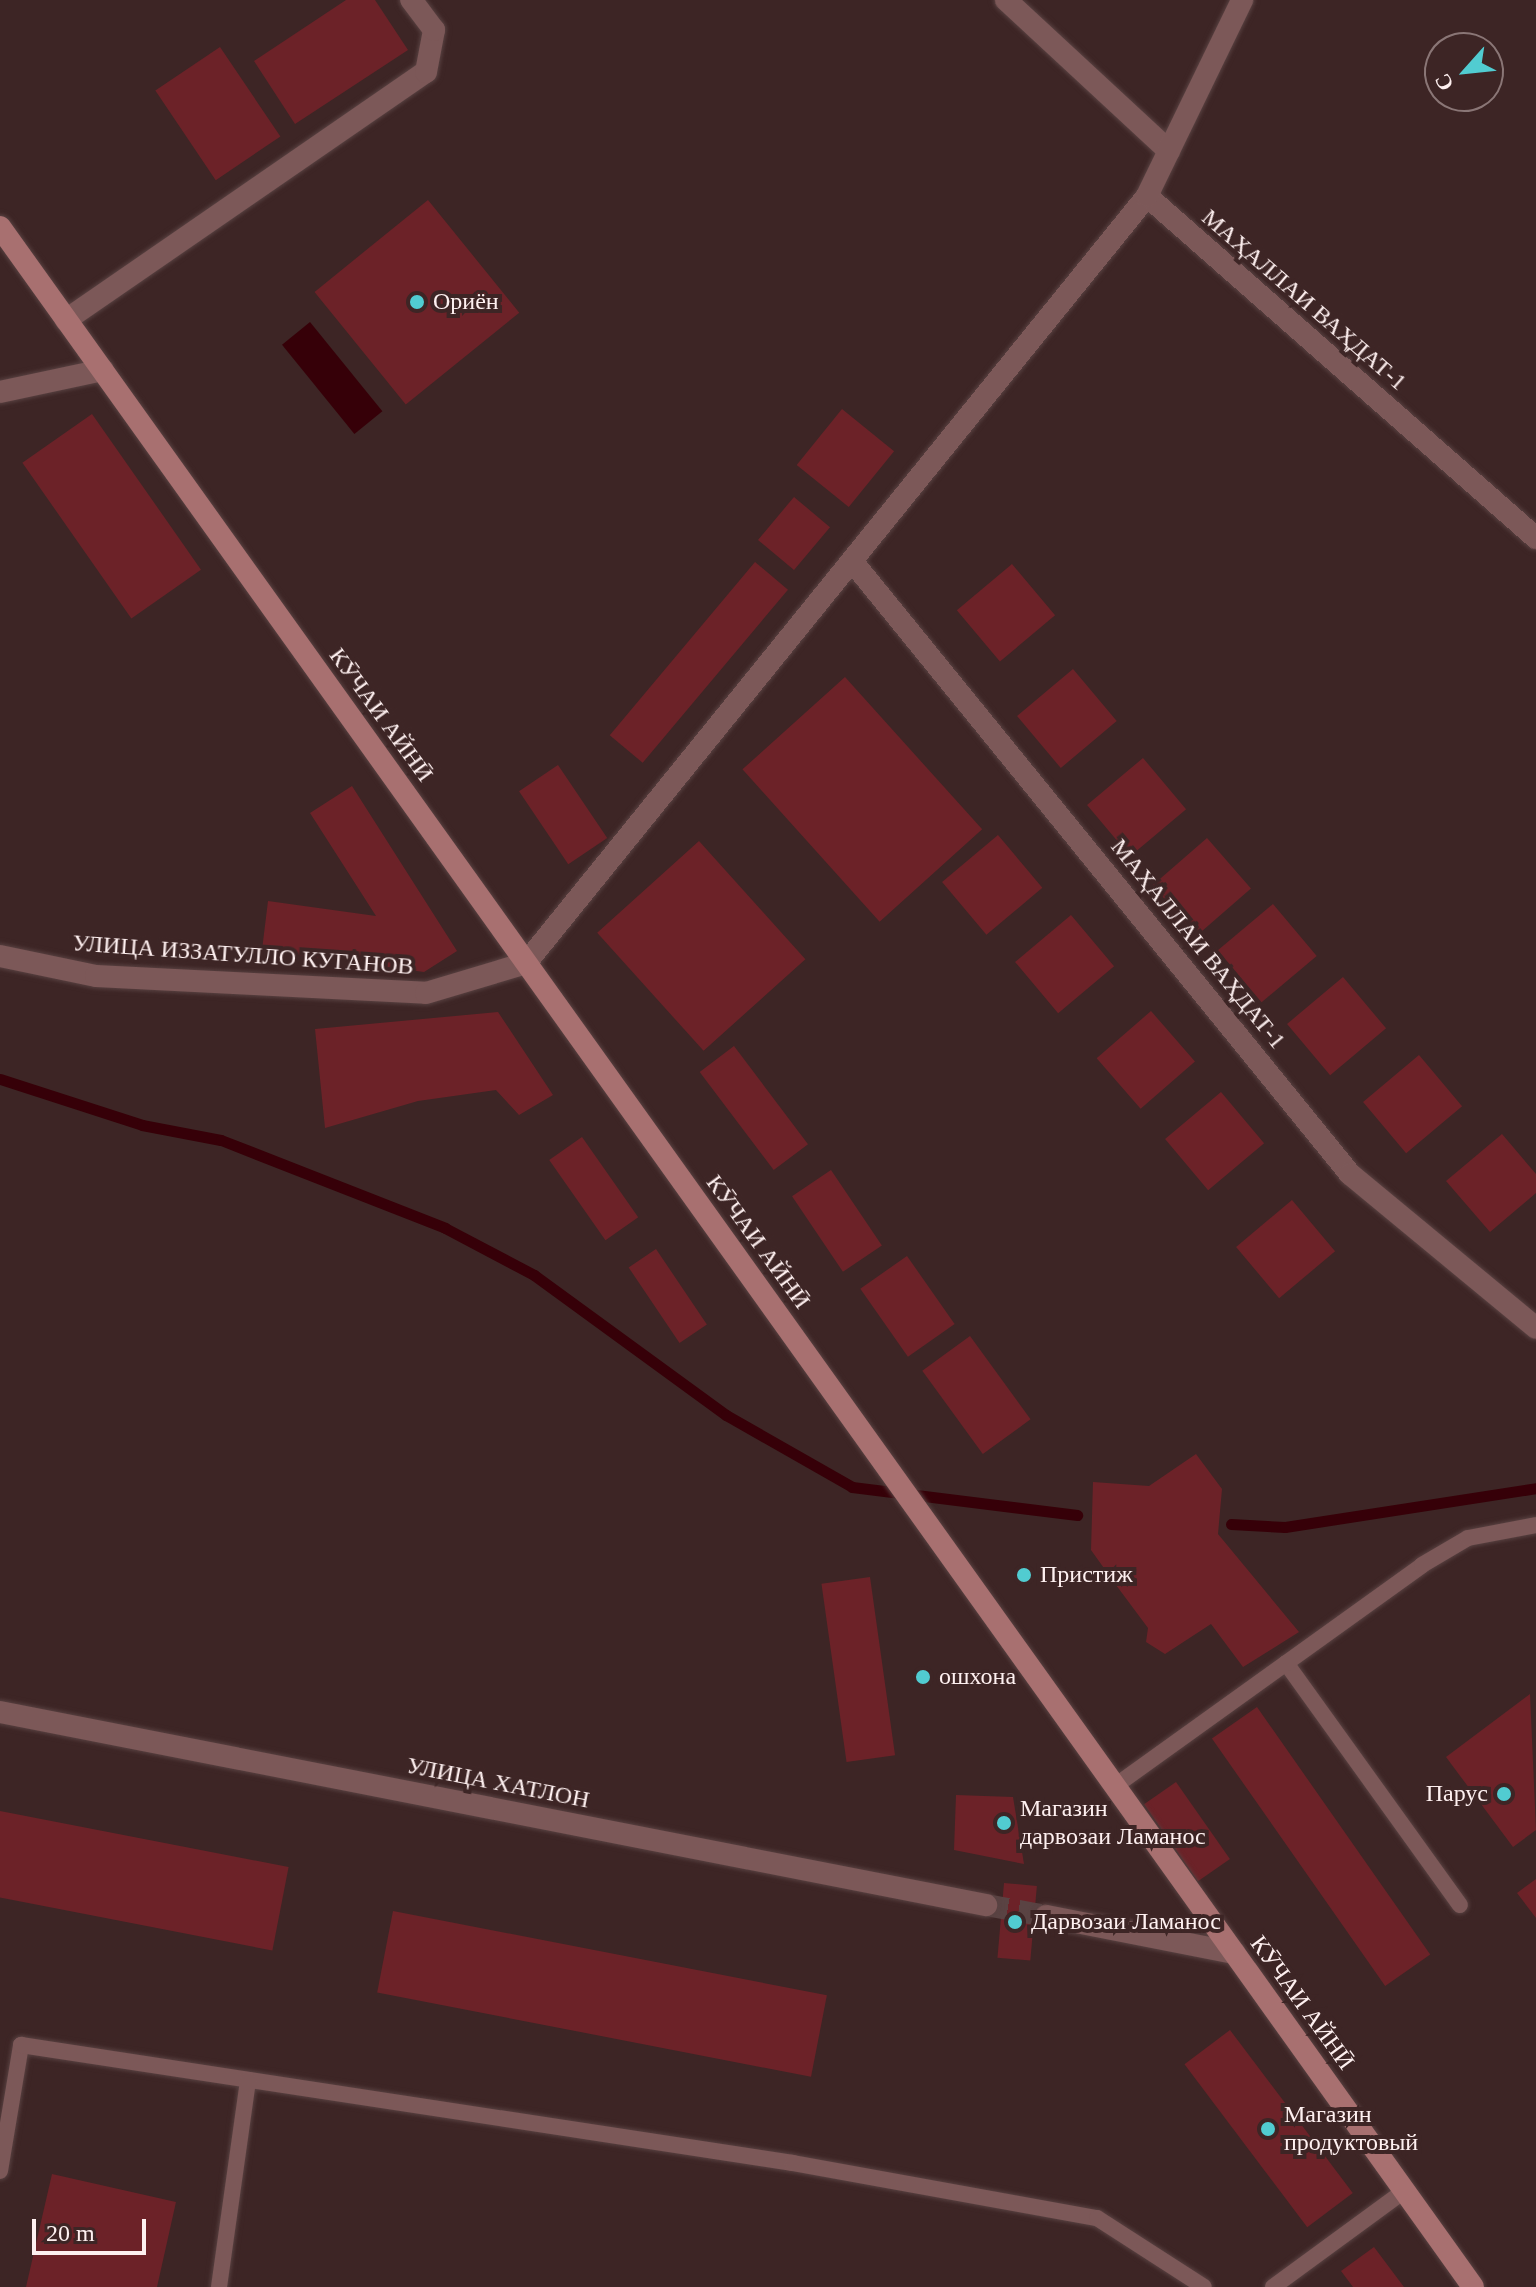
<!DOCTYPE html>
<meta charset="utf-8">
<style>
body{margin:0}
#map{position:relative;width:1536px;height:2287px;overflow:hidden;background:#3d2525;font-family:"Times New Roman",serif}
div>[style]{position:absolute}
.water>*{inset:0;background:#360008;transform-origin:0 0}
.stream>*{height:11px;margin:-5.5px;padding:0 5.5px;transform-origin:5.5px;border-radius:5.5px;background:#360008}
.building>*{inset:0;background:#6c2228;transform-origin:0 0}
.minor-tunnel>*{height:22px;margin-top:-11px;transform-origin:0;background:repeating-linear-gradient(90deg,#5a4343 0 22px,transparent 0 33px)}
.roads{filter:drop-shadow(0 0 2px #584141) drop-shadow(0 0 2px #584141)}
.service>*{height:16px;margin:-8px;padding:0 8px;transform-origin:8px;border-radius:8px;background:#7c5858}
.minor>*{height:22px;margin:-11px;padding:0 11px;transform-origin:11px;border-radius:11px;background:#7c5858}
.tertiary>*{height:22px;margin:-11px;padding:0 11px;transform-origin:11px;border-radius:11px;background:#7c5858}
.secondary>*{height:22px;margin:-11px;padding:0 11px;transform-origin:11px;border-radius:11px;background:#a87070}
.dots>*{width:22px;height:22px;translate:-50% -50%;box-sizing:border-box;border:4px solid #3d2525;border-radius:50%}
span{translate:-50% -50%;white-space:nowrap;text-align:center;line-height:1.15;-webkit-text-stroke:8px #3d2525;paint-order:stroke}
.street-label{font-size:24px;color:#fef0f0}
.poi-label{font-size:24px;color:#fef0f0}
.left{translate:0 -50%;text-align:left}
.right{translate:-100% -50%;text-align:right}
.north{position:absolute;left:1424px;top:32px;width:80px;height:80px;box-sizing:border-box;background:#3d2525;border:2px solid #8a7676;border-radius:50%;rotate:243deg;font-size:22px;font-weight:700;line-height:32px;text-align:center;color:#fef0f0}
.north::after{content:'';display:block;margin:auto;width:28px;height:36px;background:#51ccd1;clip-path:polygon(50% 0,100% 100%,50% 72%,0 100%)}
.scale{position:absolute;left:32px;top:2219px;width:114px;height:36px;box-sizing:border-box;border:4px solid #fef0f0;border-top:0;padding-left:10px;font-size:24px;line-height:28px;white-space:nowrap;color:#fef0f0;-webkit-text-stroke:6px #3d2525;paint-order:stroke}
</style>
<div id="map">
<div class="water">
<div style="left:310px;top:322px;width:115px;height:36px;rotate:51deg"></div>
</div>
<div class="stream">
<div style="left:0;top:1079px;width:149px;rotate:17.9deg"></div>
<div style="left:142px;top:1125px;width:80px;rotate:10.8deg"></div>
<div style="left:221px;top:1140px;width:241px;rotate:21.4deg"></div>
<div style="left:445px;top:1228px;width:101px;rotate:27.8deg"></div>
<div style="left:534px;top:1275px;width:238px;rotate:36.1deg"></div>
<div style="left:726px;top:1415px;width:145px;rotate:29.7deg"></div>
<div style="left:852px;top:1487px;width:227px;rotate:7.1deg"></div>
<div style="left:1231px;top:1524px;width:54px;rotate:3.2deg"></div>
<div style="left:1285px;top:1527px;width:254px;rotate:-8.8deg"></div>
</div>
<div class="building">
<div style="clip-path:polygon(346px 0,375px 0,408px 50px,295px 124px,254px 61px)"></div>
<div style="left:220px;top:47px;width:108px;height:78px;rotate:56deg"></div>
<div style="left:428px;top:200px;width:145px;height:146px;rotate:51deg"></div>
<div style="left:842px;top:409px;width:67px;height:72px;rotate:39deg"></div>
<div style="left:92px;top:414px;width:190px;height:85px;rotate:55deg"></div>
<div style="left:794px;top:497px;width:47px;height:56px;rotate:40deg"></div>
<div style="left:755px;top:562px;width:43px;height:226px;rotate:40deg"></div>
<div style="left:1012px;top:564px;width:67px;height:72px;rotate:50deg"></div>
<div style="left:1073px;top:669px;width:68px;height:73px;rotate:50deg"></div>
<div style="left:845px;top:677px;width:205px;height:138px;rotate:48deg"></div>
<div style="left:1143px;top:758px;width:67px;height:73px;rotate:50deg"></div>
<div style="left:558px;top:765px;width:88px;height:47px;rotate:56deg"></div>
<div style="clip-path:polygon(352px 786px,457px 951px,424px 972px,262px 950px,268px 901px,376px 916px,310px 813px)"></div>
<div style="left:998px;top:835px;width:69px;height:73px;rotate:50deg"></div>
<div style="left:1207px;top:838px;width:67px;height:72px;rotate:49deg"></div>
<div style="left:699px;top:841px;width:159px;height:137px;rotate:48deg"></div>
<div style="left:1273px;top:904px;width:68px;height:72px;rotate:50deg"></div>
<div style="left:1071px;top:915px;width:67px;height:73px;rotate:50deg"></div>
<div style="left:1343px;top:977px;width:67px;height:73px;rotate:50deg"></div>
<div style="left:1151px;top:1011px;width:67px;height:72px;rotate:49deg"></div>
<div style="clip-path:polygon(498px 1012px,553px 1095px,519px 1115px,496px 1090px,418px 1101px,325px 1128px,315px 1029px)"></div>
<div style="left:734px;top:1046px;width:123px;height:43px;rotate:53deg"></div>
<div style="left:1419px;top:1055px;width:67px;height:73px;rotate:50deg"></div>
<div style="left:1221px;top:1092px;width:67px;height:73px;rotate:50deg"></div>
<div style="clip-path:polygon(1502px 1134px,1536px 1174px,1536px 1193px,1490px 1232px,1446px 1181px)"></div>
<div style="left:582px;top:1137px;width:98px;height:40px;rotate:55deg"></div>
<div style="left:831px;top:1170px;width:91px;height:47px;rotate:56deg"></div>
<div style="left:1292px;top:1200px;width:67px;height:73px;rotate:50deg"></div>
<div style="left:656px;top:1249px;width:91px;height:33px;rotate:56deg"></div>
<div style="left:907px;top:1256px;width:83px;height:57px;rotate:55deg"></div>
<div style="left:970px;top:1336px;width:103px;height:59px;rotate:54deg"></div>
<div style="clip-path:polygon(1196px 1454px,1222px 1489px,1218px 1534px,1299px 1632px,1243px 1667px,1211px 1624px,1165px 1654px,1146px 1642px,1148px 1628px,1116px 1585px,1102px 1584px,1106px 1571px,1091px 1550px,1093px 1482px,1149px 1486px)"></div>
<div style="left:870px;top:1577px;width:180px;height:49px;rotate:82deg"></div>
<div style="clip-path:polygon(1530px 1694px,1536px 1830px,1513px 1847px,1446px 1757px)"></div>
<div style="left:1257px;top:1707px;width:302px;height:55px;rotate:55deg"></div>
<div style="left:1176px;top:1782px;width:94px;height:39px;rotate:55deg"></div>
<div style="clip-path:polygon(956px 1795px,1013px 1797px,1024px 1864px,954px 1850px)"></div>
<div style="left:0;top:1811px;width:294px;height:85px;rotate:11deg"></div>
<div style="clip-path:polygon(1536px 1879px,1536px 1918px,1517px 1893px)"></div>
<div style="left:1004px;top:1883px;width:33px;height:75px;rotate:5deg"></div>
<div style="left:393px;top:1911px;width:442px;height:83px;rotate:11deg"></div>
<div style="left:1230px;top:2030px;width:204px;height:57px;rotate:53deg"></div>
<div style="clip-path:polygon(52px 2174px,176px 2202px,157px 2287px,26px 2287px)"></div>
<div style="clip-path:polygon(1374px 2247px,1404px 2287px,1353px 2287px,1341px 2271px)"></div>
</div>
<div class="minor-tunnel">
<div style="left:986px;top:1905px;width:61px;rotate:10.4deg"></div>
</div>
<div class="roads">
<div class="service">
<div style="left:1286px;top:1663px;width:298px;rotate:54.3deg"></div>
<div style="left:1115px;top:1786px;width:378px;rotate:-35.7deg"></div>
<div style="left:1422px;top:1565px;width:53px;rotate:-30.4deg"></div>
<div style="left:1468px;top:1538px;width:69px;rotate:-10.8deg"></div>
<div style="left:0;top:2171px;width:128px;rotate:-80.5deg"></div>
<div style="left:21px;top:2045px;width:781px;rotate:8.69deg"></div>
<div style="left:793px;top:2163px;width:309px;rotate:10.3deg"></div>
<div style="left:1097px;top:2218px;width:127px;rotate:32.8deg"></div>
<div style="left:219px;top:2287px;width:209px;rotate:-82deg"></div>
<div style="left:1273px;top:2287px;width:162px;rotate:-36.2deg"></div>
</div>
<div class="minor">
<div style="left:1006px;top:0;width:222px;rotate:42.8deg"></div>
<div style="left:1147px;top:196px;width:518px;rotate:41.32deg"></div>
<div style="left:66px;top:320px;width:437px;rotate:-34.6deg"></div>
<div style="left:426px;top:72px;width:43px;rotate:-79.2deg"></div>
<div style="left:434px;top:30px;width:38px;rotate:-127deg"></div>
<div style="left:0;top:392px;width:105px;rotate:-12.1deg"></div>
<div style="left:852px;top:561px;width:790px;rotate:50.91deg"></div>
<div style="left:1350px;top:1174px;width:241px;rotate:39.6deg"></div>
<div style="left:0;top:956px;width:98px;rotate:11.8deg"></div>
<div style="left:96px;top:976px;width:330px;rotate:2.9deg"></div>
<div style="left:426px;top:993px;width:104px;rotate:-16.7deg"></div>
<div style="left:526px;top:963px;width:987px;rotate:-51deg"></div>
<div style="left:1147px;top:196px;width:218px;rotate:-64.1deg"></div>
<div style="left:1046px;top:1916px;width:192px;rotate:11.1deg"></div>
</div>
<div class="tertiary">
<div style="left:0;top:1712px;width:1005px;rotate:11.08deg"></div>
</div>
<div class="secondary">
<div style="left:0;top:227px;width:2532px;rotate:54.43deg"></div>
</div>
</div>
<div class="dots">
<div style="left:417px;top:302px;background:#51ccd1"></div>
<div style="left:1024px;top:1575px;background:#51ccd1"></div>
<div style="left:923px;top:1677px;background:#51ccd1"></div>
<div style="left:1504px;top:1794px;background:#51ccd1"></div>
<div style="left:1004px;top:1823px;background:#51ccd1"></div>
<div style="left:1015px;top:1922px;background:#51ccd1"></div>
<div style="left:1268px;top:2129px;background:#51ccd1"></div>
</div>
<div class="street-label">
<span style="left:1304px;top:300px;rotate:41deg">МАҲАЛЛАИ ВАҲДАТ-1</span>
<span style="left:381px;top:715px;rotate:54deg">КӮЧАИ АЙНӢ</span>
<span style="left:1198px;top:944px;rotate:51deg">МАҲАЛЛАИ ВАҲДАТ-1</span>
<span style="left:243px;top:955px;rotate:4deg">УЛИЦА ИЗЗАТУЛЛО КУГАНОВ</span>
<span style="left:758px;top:1242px;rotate:54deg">КӮЧАИ АЙНӢ</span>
<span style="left:498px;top:1783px;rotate:11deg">УЛИЦА ХАТЛОН</span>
<span style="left:1302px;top:2003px;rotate:54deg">КӮЧАИ АЙНӢ</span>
</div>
<div class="poi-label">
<span class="left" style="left:433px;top:302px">Ориён</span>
<span class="left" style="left:1040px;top:1575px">Пристиж</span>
<span class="left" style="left:939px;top:1677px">ошхона</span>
<span class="right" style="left:1488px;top:1794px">Парус</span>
<span class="left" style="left:1020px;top:1823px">Магазин<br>дарвозаи Ламанос</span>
<span class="left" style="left:1031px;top:1922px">Дарвозаи Ламанос</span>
<span class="left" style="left:1284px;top:2129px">Магазин<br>продуктовый</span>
</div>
<div class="north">С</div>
<div class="scale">20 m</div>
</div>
